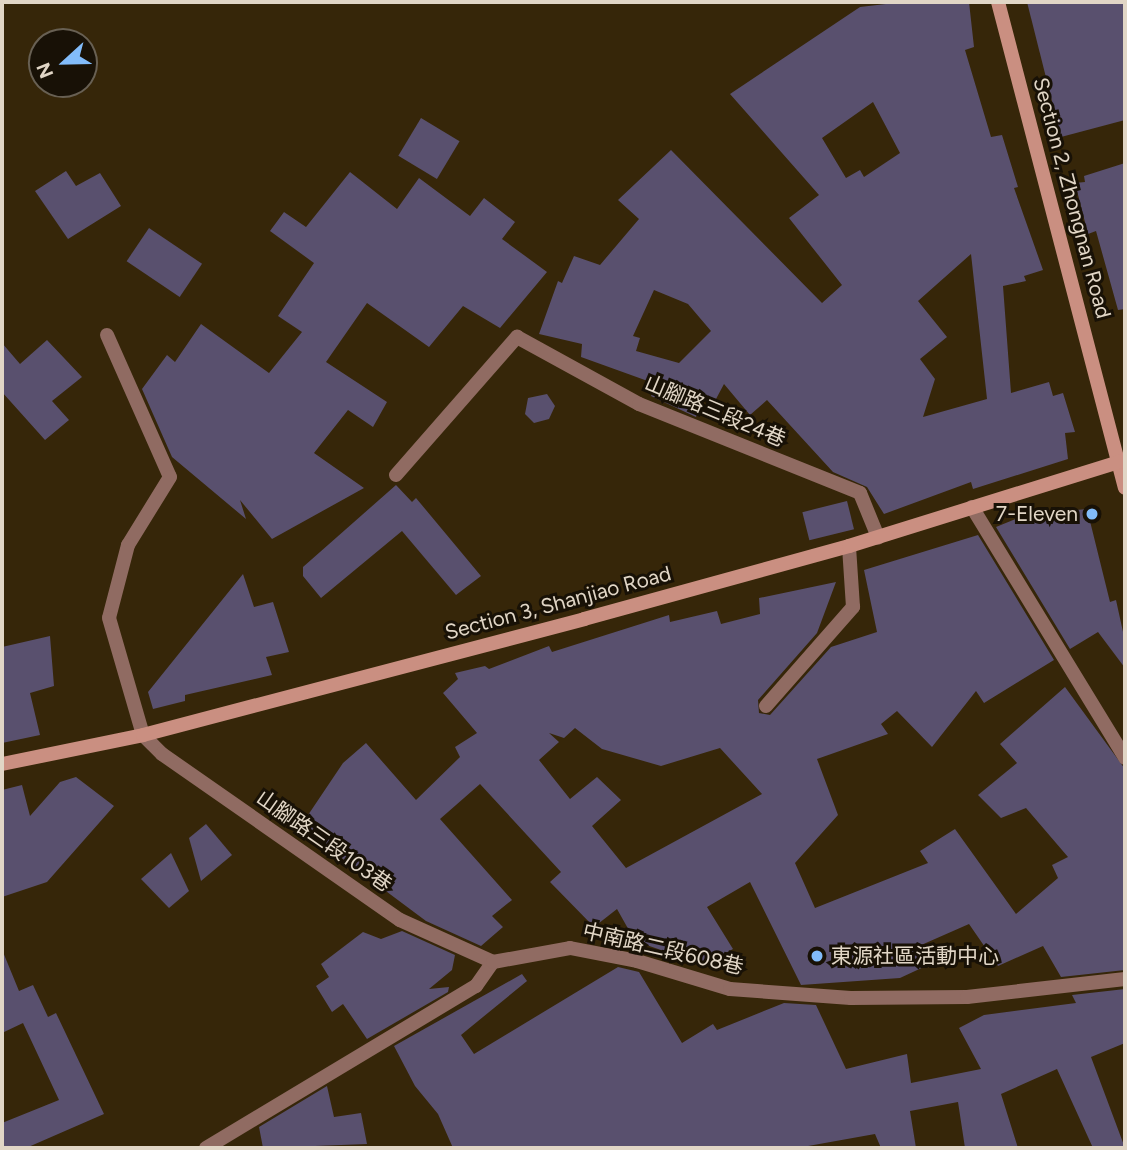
<!DOCTYPE html>
<meta charset="utf-8">
<style>
body{margin:0}
#map{position:relative;width:1127px;height:1150px;overflow:hidden;background:#362609;font-family:Figtree,"Noto Sans TC",sans-serif}
div>[style]{position:absolute}
.building>*{inset:0;background:#59506e;transform-origin:0 0}
.lane>*{height:14px;margin:-7px;padding:0 7px;transform-origin:7px;border-radius:7px;background:#906b62}
.secondary>*{height:14px;margin:-7px;padding:0 7px;transform-origin:7px;border-radius:7px;background:#ca8f81}
.dots>*{width:19px;height:19px;translate:-50% -50%;box-sizing:border-box;border:4px solid #181106;border-radius:50%}
span{translate:-50% -50%;white-space:nowrap;text-align:center;line-height:1.15;-webkit-text-stroke:6px #181106;paint-order:stroke}
.street-label{font-size:21px;color:#e1d6c6}
.poi-label{font-size:21px;color:#e1d6c6}
.right{translate:-100% -50%;text-align:right}
.left{translate:0 -50%;text-align:left}
.frame{position:absolute;inset:0;border:4px solid #e1d6c6;pointer-events:none}
.north{position:absolute;left:28px;top:28px;width:70px;height:70px;box-sizing:border-box;background:#181106;border:2px solid #686053;border-radius:50%;rotate:248deg;font-size:19px;font-weight:700;line-height:28px;text-align:center;color:#e1d6c6}
.north::after{content:'';display:block;margin:auto;width:24px;height:32px;background:#82bcfa;clip-path:polygon(50% 0,100% 100%,50% 72%,0 100%)}
</style>
<div id="map">
<div class="building">
<div style="clip-path:polygon(evenodd,903px 2px,969px 2px,974px 47px,965px 50px,991px 137px,1002px 135px,1018px 187px,1014px 188px,1043px 270px,1024px 276px,1026px 281px,1003px 286px,1011px 393px,1049px 382px,1053px 396px,1063px 393px,1075px 432px,1065px 433px,1068px 459px,973px 489px,971px 482px,884px 514px,867px 487px,833px 472px,767px 400px,750px 415px,724px 384px,716px 399px,704px 395px,696px 417px,651px 396px,656px 384px,581px 357px,582px 344px,539px 334px,558px 281px,562px 283px,574px 256px,600px 265px,639px 219px,618px 200px,671px 150px,822px 303px,842px 285px,789px 218px,819px 195px,730px 94px,860px 7px,903px 2px,873px 102px,900px 153px,864px 177px,860px 170px,846px 178px,822px 138px,873px 102px,903px 2px,971px 254px,987px 399px,923px 417px,935px 379px,920px 359px,947px 337px,918px 301px,971px 254px,903px 2px,654px 290px,688px 304px,711px 331px,679px 363px,636px 351px,640px 338px,633px 336px,654px 290px)"></div>
<div style="clip-path:polygon(1027px 2px,1125px 2px,1125px 120px,1061px 137px)"></div>
<div style="left:421px;top:118px;width:45px;height:44px;rotate:31deg"></div>
<div style="clip-path:polygon(1125px 163px,1125px 309px,1118px 310px,1096px 231px,1088px 234px,1075px 183px,1085px 182px,1084px 176px)"></div>
<div style="clip-path:polygon(66px 171px,76px 186px,100px 173px,121px 206px,68px 239px,35px 191px)"></div>
<div style="clip-path:polygon(350px 172px,397px 209px,419px 178px,470px 216px,484px 198px,515px 222px,502px 239px,547px 272px,500px 328px,463px 306px,429px 347px,367px 303px,326px 362px,387px 402px,373px 427px,348px 410px,314px 453px,364px 488px,272px 539px,240px 500px,246px 519px,172px 457px,142px 389px,167px 355px,175px 362px,201px 324px,269px 373px,302px 332px,278px 316px,314px 263px,270px 231px,284px 212px,306px 227px)"></div>
<div style="left:149px;top:228px;width:64px;height:40px;rotate:34deg"></div>
<div style="clip-path:polygon(47px 340px,82px 377px,52px 401px,69px 420px,45px 440px,2px 392px,2px 343px,20px 364px)"></div>
<div style="clip-path:polygon(547px 394px,555px 406px,549px 419px,534px 423px,525px 414px,528px 398px)"></div>
<div style="clip-path:polygon(396px 485px,412px 502px,416px 498px,481px 576px,456px 595px,402px 531px,321px 598px,303px 576px,303px 567px)"></div>
<div style="left:847px;top:501px;width:29px;height:46px;rotate:76deg"></div>
<div style="clip-path:polygon(1087px 509px,1110px 602px,1116px 600px,1125px 641px,1125px 668px,1098px 632px,1070px 649px,996px 527px,1025px 515px)"></div>
<div style="clip-path:polygon(evenodd,978px 535px,1054px 660px,984px 703px,976px 691px,932px 747px,897px 711px,881px 724px,888px 734px,817px 759px,838px 815px,795px 863px,815px 908px,928px 863px,920px 851px,955px 829px,1016px 914px,1058px 878px,1052px 865px,1068px 857px,1026px 808px,1001px 818px,978px 795px,1017px 763px,1000px 744px,1065px 687px,1125px 769px,1125px 970px,1061px 977px,1043px 946px,998px 966px,969px 924px,919px 946px,928px 965px,900px 978px,801px 985px,750px 882px,707px 907px,733px 949px,704px 965px,635px 941px,617px 909px,594px 927px,550px 882px,561px 872px,480px 784px,440px 819px,512px 900px,492px 916px,503px 927px,481px 946px,426px 921px,300px 827px,343px 763px,366px 743px,416px 800px,460px 757px,455px 747px,477px 733px,443px 693px,458px 679px,455px 673px,485px 666px,489px 669px,549px 646px,552px 652px,669px 615px,670px 622px,717px 611px,721px 624px,760px 614px,759px 598px,836px 582px,817px 633px,758px 700px,759px 713px,770px 715px,831px 647px,877px 632px,864px 570px,978px 535px,575px 728px,602px 749px,661px 766px,720px 748px,762px 794px,626px 868px,592px 826px,621px 800px,597px 777px,570px 799px,539px 760px,559px 742px,549px 733px,564px 738px,575px 728px)"></div>
<div style="clip-path:polygon(243px 574px,254px 607px,273px 602px,289px 652px,266px 657px,272px 675px,185px 695px,185px 701px,153px 709px,148px 692px)"></div>
<div style="clip-path:polygon(50px 636px,54px 686px,30px 693px,40px 735px,2px 743px,2px 647px)"></div>
<div style="clip-path:polygon(76px 777px,114px 806px,47px 882px,2px 897px,2px 790px,22px 785px,30px 816px,60px 782px)"></div>
<div style="clip-path:polygon(206px 824px,232px 855px,201px 881px,189px 838px)"></div>
<div style="clip-path:polygon(171px 853px,189px 891px,169px 908px,141px 879px)"></div>
<div style="clip-path:polygon(402px 931px,455px 955px,452px 970px,429px 989px,449px 987px,448px 992px,367px 1039px,343px 1004px,332px 1012px,316px 986px,329px 977px,321px 964px,363px 932px,381px 939px)"></div>
<div style="clip-path:polygon(3px 952px,19px 991px,33px 985px,48px 1017px,56px 1013px,104px 1114px,26px 1148px,2px 1148px,2px 1123px,59px 1100px,23px 1023px,2px 1033px)"></div>
<div style="clip-path:polygon(618px 967px,639px 972px,682px 1043px,713px 1024px,717px 1030px,784px 1003px,816px 1005px,846px 1069px,907px 1054px,911px 1083px,981px 1069px,959px 1028px,984px 1015px,1076px 1003px,1072px 995px,1125px 989px,1125px 1043px,1091px 1057px,1125px 1148px,1093px 1148px,1057px 1069px,1001px 1094px,1018px 1148px,965px 1148px,958px 1102px,910px 1111px,916px 1148px,881px 1148px,875px 1134px,797px 1148px,453px 1148px,438px 1114px,415px 1086px,394px 1046px,522px 974px,527px 981px,461px 1035px,474px 1054px)"></div>
<div style="clip-path:polygon(327px 1086px,334px 1117px,361px 1113px,367px 1144px,263px 1148px,259px 1127px)"></div>
</div>
<div class="lane">
<div style="left:107px;top:335px;width:155px;rotate:66.1deg"></div>
<div style="left:170px;top:477px;width:80px;rotate:121.7deg"></div>
<div style="left:128px;top:545px;width:75px;rotate:104.6deg"></div>
<div style="left:109px;top:618px;width:122px;rotate:73.8deg"></div>
<div style="left:143px;top:735px;width:27px;rotate:45deg"></div>
<div style="left:162px;top:754px;width:290px;rotate:34.9deg"></div>
<div style="left:400px;top:920px;width:102px;rotate:24.3deg"></div>
<div style="left:396px;top:475px;width:184px;rotate:-48.8deg"></div>
<div style="left:517px;top:337px;width:139px;rotate:28.8deg"></div>
<div style="left:639px;top:404px;width:238px;rotate:21.9deg"></div>
<div style="left:860px;top:493px;width:48px;rotate:67.8deg"></div>
<div style="left:972px;top:507px;width:294px;rotate:58.6deg"></div>
<div style="left:766px;top:706px;width:132px;rotate:-48.7deg"></div>
<div style="left:853px;top:607px;width:61px;rotate:-93.8deg"></div>
<div style="left:206px;top:1148px;width:315px;rotate:-31deg"></div>
<div style="left:476px;top:986px;width:29px;rotate:-55deg"></div>
<div style="left:493px;top:962px;width:78px;rotate:-10.3deg"></div>
<div style="left:570px;top:948px;width:68px;rotate:11deg"></div>
<div style="left:637px;top:961px;width:97px;rotate:16.8deg"></div>
<div style="left:730px;top:989px;width:121px;rotate:4.3deg"></div>
<div style="left:851px;top:998px;width:116px;rotate:-0.5deg"></div>
<div style="left:967px;top:997px;width:159px;rotate:-6.5deg"></div>
</div>
<div class="secondary">
<div style="left:998px;top:2px;width:502px;rotate:75.36deg"></div>
<div style="left:2px;top:764px;width:144px;rotate:-11.6deg"></div>
<div style="left:143px;top:735px;width:456px;rotate:-14.7deg"></div>
<div style="left:584px;top:619px;width:275px;rotate:-15.4deg"></div>
<div style="left:849px;top:546px;width:289px;rotate:-17.3deg"></div>
</div>
<div class="dots">
<div style="left:1092px;top:514px;background:#82bcfa"></div>
<div style="left:817px;top:956px;background:#82bcfa"></div>
</div>
<div class="street-label">
<span style="left:1072px;top:198px;rotate:75deg">Section 2, Zhongnan Road</span>
<span style="left:715px;top:411px;rotate:23deg">山腳路三段24巷</span>
<span style="left:558px;top:603px;rotate:-15deg">Section 3, Shanjiao Road</span>
<span style="left:324px;top:841px;rotate:35deg">山腳路三段103巷</span>
<span style="left:663px;top:949px;rotate:13deg">中南路二段608巷</span>
</div>
<div class="poi-label">
<span class="right" style="left:1078px;top:514px">7-Eleven</span>
<span class="left" style="left:831px;top:956px">東源社區活動中心</span>
</div>
<div class="frame"></div>
<div class="north">N</div>
</div>
